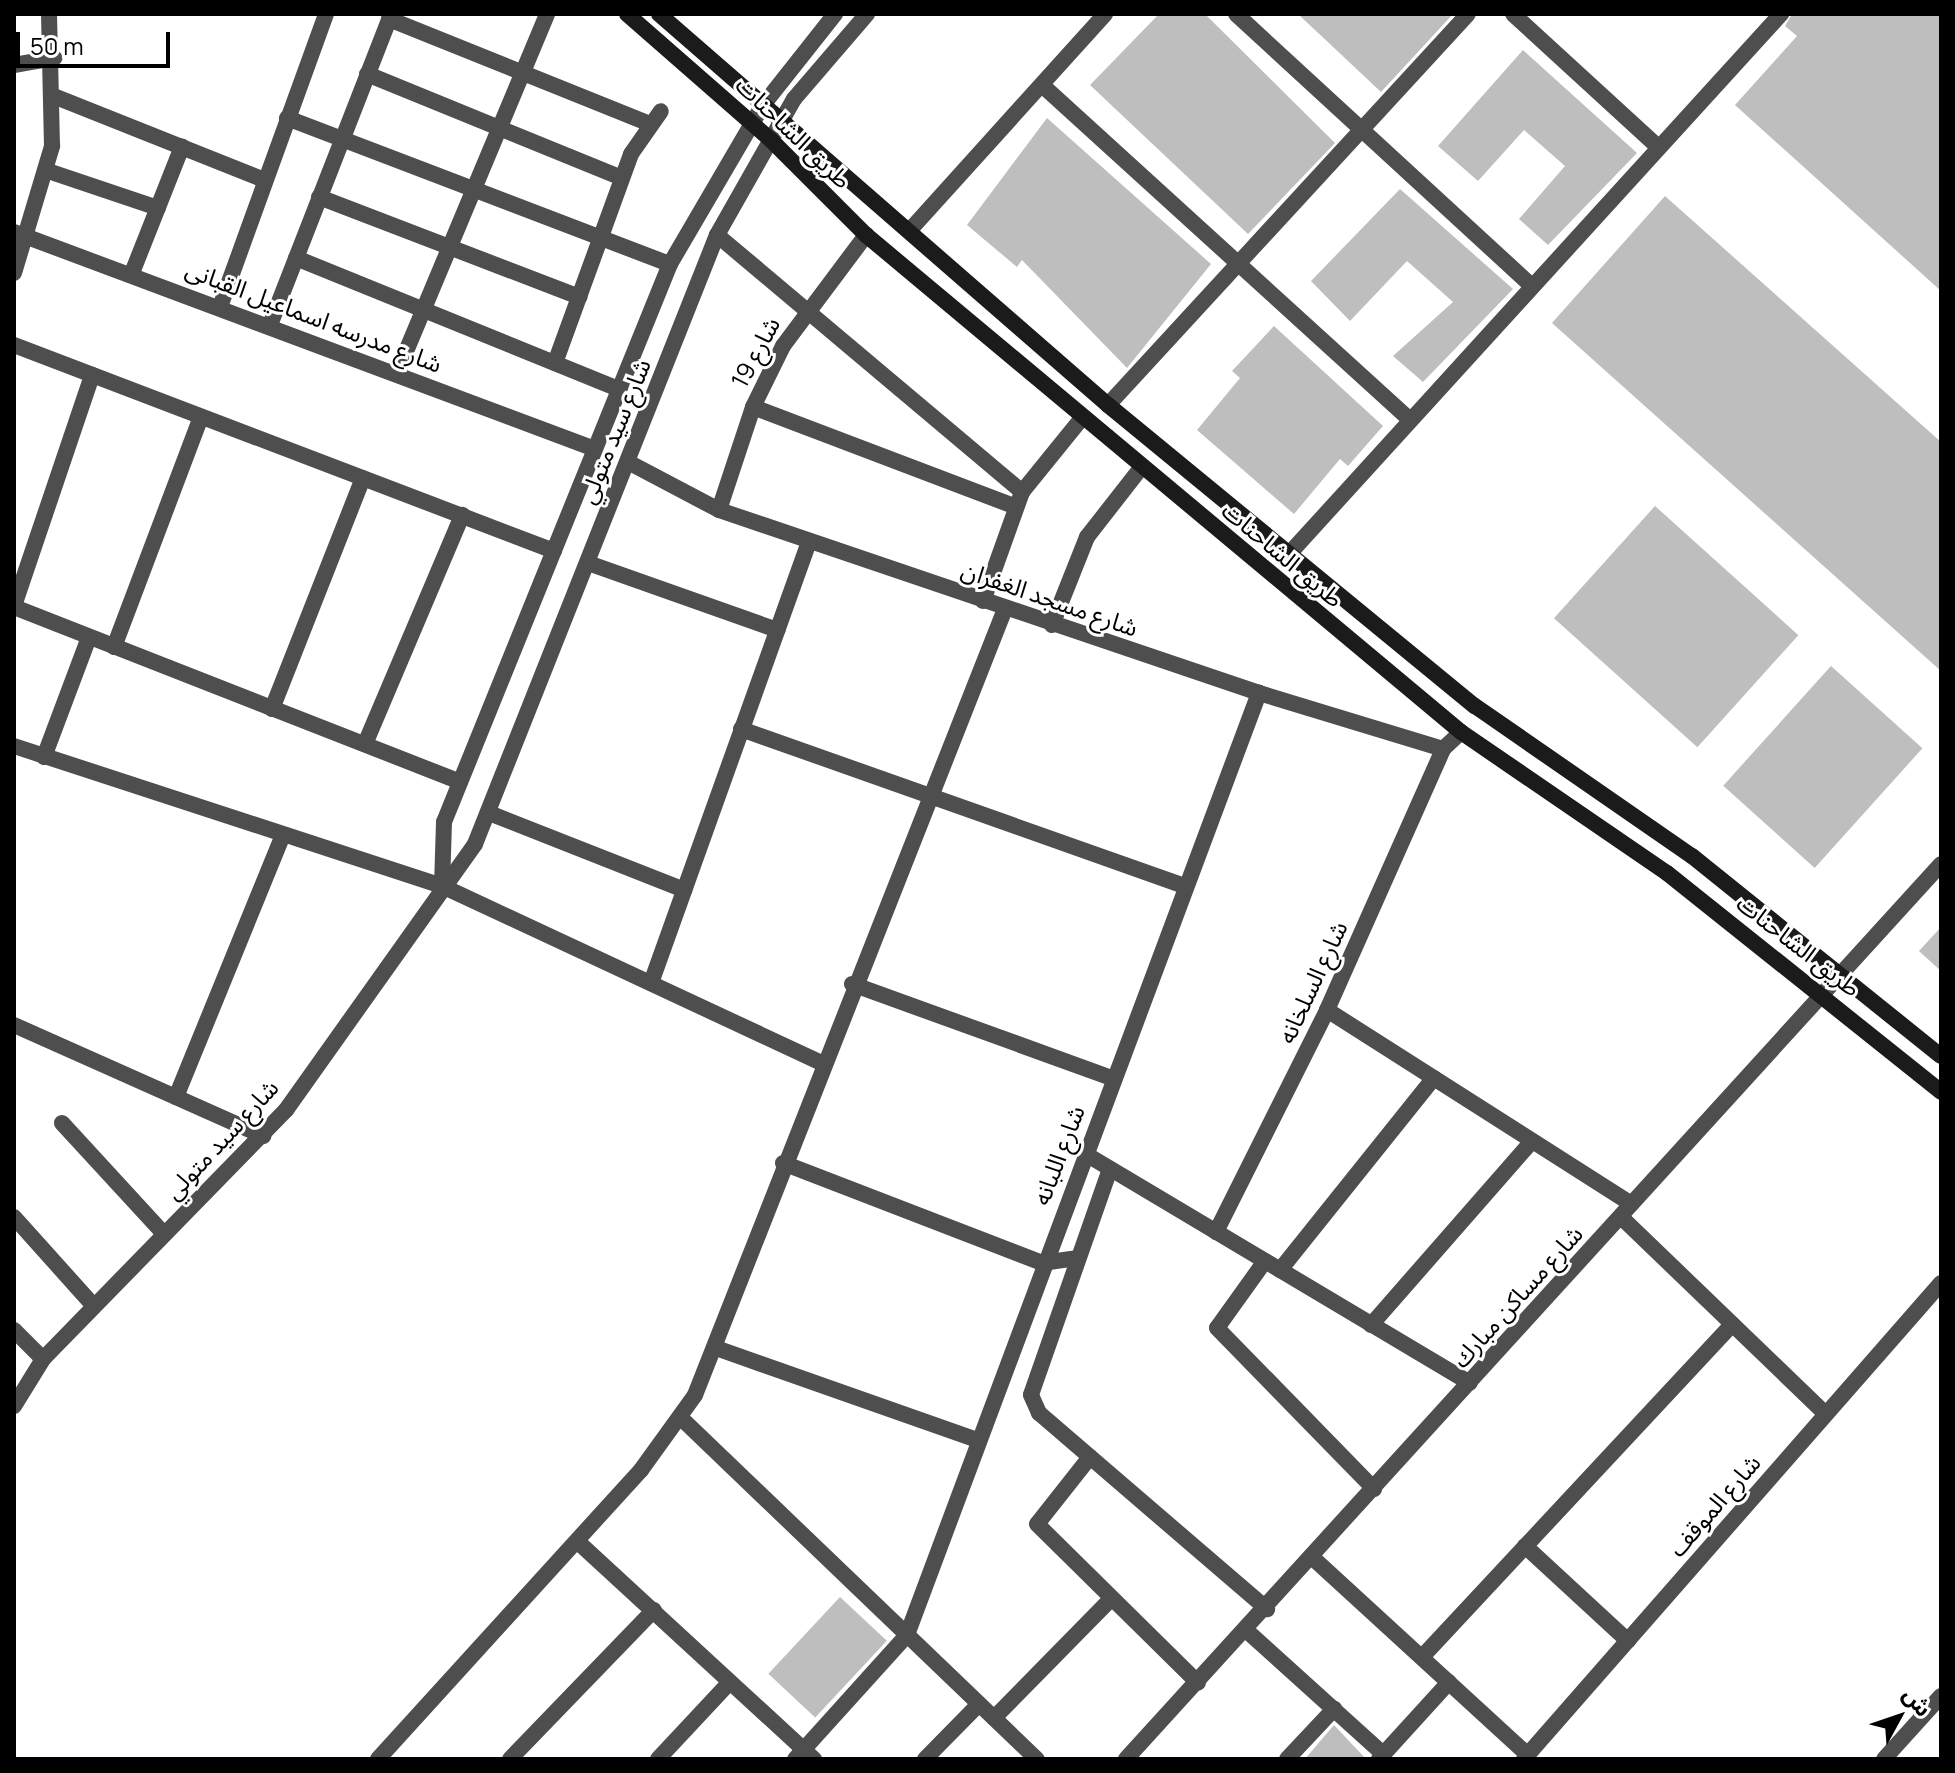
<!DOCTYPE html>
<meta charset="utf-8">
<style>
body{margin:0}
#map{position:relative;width:1955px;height:1773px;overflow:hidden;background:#fff;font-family:Manrope,"Noto Sans Arabic",sans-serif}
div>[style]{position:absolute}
.building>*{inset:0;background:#bebebe;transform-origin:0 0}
.minor>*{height:16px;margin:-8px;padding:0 8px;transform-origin:8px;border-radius:8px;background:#4e4e4e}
.tertiary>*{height:16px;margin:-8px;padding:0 8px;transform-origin:8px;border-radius:8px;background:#4e4e4e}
.secondary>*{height:16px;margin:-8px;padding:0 8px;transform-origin:8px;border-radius:8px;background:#1b1b1b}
span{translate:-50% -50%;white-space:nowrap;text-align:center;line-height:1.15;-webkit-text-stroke:6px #fff;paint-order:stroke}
.street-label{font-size:24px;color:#000}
.frame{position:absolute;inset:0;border:16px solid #000;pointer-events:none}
.north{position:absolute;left:1859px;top:1677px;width:80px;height:80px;-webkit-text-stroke:6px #fff;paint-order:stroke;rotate:50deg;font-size:22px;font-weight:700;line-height:32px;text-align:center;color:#000}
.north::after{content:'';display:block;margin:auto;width:28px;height:36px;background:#000;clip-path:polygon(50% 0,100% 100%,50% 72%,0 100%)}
.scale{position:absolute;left:16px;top:32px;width:154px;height:36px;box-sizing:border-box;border:4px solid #000;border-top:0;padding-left:10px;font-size:24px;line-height:28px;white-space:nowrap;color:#000;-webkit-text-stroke:6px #fff;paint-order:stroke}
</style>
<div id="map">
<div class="building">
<div style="clip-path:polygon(1159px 14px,1205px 14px,1335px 143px,1248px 234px,1090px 85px)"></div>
<div style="clip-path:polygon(1298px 14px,1453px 14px,1381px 92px)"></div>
<div style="clip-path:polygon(1792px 14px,1941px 14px,1941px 291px,1735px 105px,1797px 36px,1785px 26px)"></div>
<div style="clip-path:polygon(1523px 50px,1637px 153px,1548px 245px,1519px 219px,1565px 166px,1524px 130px,1478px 181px,1438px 146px)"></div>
<div style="clip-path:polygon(1047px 118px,1211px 264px,1127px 368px,1022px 260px,1017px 267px,967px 225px)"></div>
<div style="clip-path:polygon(1400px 189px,1513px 289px,1423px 382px,1393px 356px,1453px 302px,1407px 261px,1350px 321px,1311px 281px)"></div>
<div style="clip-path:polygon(1665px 196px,1941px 442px,1941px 671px,1552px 323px)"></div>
<div style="clip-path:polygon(1274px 326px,1383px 426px,1348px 466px,1340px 459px,1294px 514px,1197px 430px,1240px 378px,1232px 371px)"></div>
<div style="left:1655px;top:506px;width:193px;height:151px;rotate:42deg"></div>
<div style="left:1831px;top:666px;width:123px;height:161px;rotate:42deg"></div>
<div style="clip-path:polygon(1941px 927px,1941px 971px,1919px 951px)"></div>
<div style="left:840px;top:1597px;width:64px;height:105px;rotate:43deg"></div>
<div style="clip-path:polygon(1334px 1725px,1366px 1759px,1305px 1759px)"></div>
</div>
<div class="minor">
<div style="left:1236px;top:14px;width:399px;rotate:42.6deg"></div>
<div style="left:1513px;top:14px;width:195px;rotate:42.5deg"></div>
<div style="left:389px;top:19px;width:281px;rotate:21.9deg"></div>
<div style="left:14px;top:65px;width:41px;rotate:-9.9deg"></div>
<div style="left:367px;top:74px;width:275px;rotate:22.2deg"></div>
<div style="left:1042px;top:85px;width:495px;rotate:42.3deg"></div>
<div style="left:56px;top:97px;width:225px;rotate:21.7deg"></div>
<div style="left:287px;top:118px;width:410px;rotate:20.9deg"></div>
<div style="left:48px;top:171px;width:116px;rotate:18.6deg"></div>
<div style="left:319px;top:197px;width:279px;rotate:21deg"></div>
<div style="left:910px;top:230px;width:291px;rotate:-47.9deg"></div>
<div style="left:14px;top:232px;width:620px;rotate:20.48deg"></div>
<div style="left:717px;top:235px;width:399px;rotate:40.1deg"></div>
<div style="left:296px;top:258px;width:349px;rotate:22.1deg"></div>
<div style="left:14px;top:273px;width:133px;rotate:-73.3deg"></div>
<div style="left:52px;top:146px;width:132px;rotate:-91.3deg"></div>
<div style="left:132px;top:273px;width:136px;rotate:-68.4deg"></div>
<div style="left:220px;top:307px;width:312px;rotate:-70.1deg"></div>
<div style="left:270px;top:325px;width:334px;rotate:-68.7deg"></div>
<div style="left:14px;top:345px;width:578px;rotate:20.88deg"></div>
<div style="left:555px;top:363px;width:222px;rotate:-70deg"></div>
<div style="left:631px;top:154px;width:52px;rotate:-55.1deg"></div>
<div style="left:397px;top:373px;width:389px;rotate:-67.3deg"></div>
<div style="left:1108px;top:405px;width:531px;rotate:-47.36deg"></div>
<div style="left:753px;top:407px;width:279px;rotate:20.8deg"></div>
<div style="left:628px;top:462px;width:103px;rotate:27.8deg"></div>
<div style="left:719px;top:510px;width:570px;rotate:18.72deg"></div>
<div style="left:1259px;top:693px;width:192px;rotate:16.9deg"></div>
<div style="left:1443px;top:749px;width:25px;rotate:-43deg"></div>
<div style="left:719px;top:510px;width:108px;rotate:-71.7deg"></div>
<div style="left:753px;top:407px;width:68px;rotate:-63.8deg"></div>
<div style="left:783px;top:346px;width:139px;rotate:-53.2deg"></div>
<div style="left:1289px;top:554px;width:731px;rotate:-47.66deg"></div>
<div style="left:588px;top:563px;width:201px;rotate:19.5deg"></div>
<div style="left:983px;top:601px;width:116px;rotate:-70.3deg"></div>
<div style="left:1022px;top:492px;width:95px;rotate:-51deg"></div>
<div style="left:14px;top:606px;width:244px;rotate:-71.3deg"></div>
<div style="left:14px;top:607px;width:479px;rotate:21.4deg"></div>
<div style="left:1052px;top:625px;width:95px;rotate:-68.3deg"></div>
<div style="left:1087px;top:537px;width:88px;rotate:-52deg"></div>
<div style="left:114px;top:647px;width:246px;rotate:-69.3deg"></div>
<div style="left:272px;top:709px;width:248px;rotate:-68.5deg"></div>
<div style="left:741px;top:729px;width:470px;rotate:19.5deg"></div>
<div style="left:365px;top:744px;width:249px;rotate:-67deg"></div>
<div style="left:14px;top:746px;width:450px;rotate:18.1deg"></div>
<div style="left:442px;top:886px;width:417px;rotate:25deg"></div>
<div style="left:44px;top:757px;width:128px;rotate:-69.4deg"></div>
<div style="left:489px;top:813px;width:210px;rotate:21.5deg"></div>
<div style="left:651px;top:983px;width:469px;rotate:-70.3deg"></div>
<div style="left:852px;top:984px;width:276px;rotate:19.9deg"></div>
<div style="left:1327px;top:1010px;width:361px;rotate:32.5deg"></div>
<div style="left:14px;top:1025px;width:273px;rotate:24deg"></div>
<div style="left:176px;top:1097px;width:283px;rotate:-67.8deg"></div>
<div style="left:62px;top:1123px;width:151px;rotate:47.4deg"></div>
<div style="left:1084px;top:1153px;width:449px;rotate:30.8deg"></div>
<div style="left:783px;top:1163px;width:278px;rotate:21.1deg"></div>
<div style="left:1042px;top:1263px;width:35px;rotate:-8deg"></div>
<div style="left:1110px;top:1169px;width:239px;rotate:109.3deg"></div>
<div style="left:1031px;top:1395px;width:20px;rotate:66deg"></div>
<div style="left:1039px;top:1413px;width:301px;rotate:40.7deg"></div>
<div style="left:14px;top:1217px;width:118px;rotate:48.1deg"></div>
<div style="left:1621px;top:1217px;width:284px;rotate:43.9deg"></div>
<div style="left:1216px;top:1232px;width:248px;rotate:-63.4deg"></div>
<div style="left:1327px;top:1010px;width:286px;rotate:-66deg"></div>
<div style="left:1265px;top:1261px;width:82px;rotate:125.6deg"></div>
<div style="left:1217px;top:1328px;width:225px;rotate:45.7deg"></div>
<div style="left:1280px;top:1270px;width:246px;rotate:-51.3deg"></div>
<div style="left:1371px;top:1325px;width:244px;rotate:-48.8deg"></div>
<div style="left:14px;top:1330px;width:41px;rotate:45deg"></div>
<div style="left:716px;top:1348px;width:277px;rotate:19.4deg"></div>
<div style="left:681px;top:1418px;width:493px;rotate:43.8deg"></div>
<div style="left:1090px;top:1457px;width:85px;rotate:128.3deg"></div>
<div style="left:1037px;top:1524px;width:226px;rotate:44.6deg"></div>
<div style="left:578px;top:1542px;width:321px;rotate:42.6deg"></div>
<div style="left:1525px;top:1546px;width:140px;rotate:42.7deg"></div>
<div style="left:1314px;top:1559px;width:290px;rotate:42.5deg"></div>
<div style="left:1247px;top:1631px;width:183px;rotate:42.1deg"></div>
<div style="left:1422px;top:1657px;width:455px;rotate:-47deg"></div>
<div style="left:994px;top:1718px;width:167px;rotate:-45.5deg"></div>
<div style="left:378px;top:1759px;width:391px;rotate:-47.7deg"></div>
<div style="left:641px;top:1470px;width:92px;rotate:-54.2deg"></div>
<div style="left:695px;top:1395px;width:845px;rotate:-68.48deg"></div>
<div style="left:510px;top:1759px;width:207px;rotate:-46deg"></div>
<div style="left:658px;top:1759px;width:105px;rotate:-46.9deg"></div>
<div style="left:795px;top:1759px;width:167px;rotate:-47.9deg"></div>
<div style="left:907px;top:1635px;width:1006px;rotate:-69.51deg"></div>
<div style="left:925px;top:1759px;width:77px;rotate:-45.5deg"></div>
<div style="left:1126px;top:1759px;width:1210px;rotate:-47.68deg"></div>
<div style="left:1287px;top:1759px;width:69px;rotate:-46.8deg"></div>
<div style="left:1379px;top:1759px;width:104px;rotate:-47.7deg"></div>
<div style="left:1524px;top:1759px;width:633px;rotate:-48.78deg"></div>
<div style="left:1884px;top:1759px;width:85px;rotate:-47.9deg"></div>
</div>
<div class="tertiary">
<div style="left:442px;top:886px;width:64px;rotate:-88.2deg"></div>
<div style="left:444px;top:822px;width:602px;rotate:-67.95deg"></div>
<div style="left:670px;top:264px;width:184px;rotate:-59.7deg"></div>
<div style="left:763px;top:105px;width:116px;rotate:-51.6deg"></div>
<div style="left:14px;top:1406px;width:55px;rotate:-58.3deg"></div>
<div style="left:43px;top:1359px;width:348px;rotate:-45.7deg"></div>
<div style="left:286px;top:1110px;width:326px;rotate:-54.6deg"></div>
<div style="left:475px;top:844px;width:655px;rotate:-68.33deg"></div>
<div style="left:717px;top:235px;width:156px;rotate:-60.5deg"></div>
<div style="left:794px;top:99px;width:112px;rotate:-49.3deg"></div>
</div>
<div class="secondary">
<div style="left:627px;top:14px;width:190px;rotate:41.2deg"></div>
<div style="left:770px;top:139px;width:136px;rotate:45deg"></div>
<div style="left:866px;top:235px;width:775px;rotate:39.87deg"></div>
<div style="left:1461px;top:732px;width:250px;rotate:34.4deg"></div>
<div style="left:1667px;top:873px;width:351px;rotate:38.6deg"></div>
<div style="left:659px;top:14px;width:595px;rotate:41.05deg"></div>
<div style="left:1108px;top:405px;width:475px;rotate:39.4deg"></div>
<div style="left:1475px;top:706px;width:264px;rotate:34.7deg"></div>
<div style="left:1692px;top:856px;width:319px;rotate:38.8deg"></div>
</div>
<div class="street-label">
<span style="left:794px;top:132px;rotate:44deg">طريق الشاحنات</span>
<span style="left:314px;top:316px;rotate:21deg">شارع مدرسه اسماعيل القبانى</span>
<span style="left:755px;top:352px;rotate:-62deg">شارع 19</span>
<span style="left:614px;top:431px;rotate:-68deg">شارع سيد متولي</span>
<span style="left:1283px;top:554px;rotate:40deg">طريق الشاحنات</span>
<span style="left:1050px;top:598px;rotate:19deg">شارع مسجد الغفران</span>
<span style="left:1799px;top:945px;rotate:38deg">طريق الشاحنات</span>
<span style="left:1312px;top:982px;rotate:-65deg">شارع السلخانه</span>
<span style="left:221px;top:1139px;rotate:-47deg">شارع سيد متولي</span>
<span style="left:1058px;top:1155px;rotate:-69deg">شارع اللبانه</span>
<span style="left:1517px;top:1296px;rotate:-48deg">شارع مساكن مبارك</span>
<span style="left:1714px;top:1505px;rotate:-49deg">شارع الموقف</span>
</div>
<div class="frame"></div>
<div class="north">ش</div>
<div class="scale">50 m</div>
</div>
